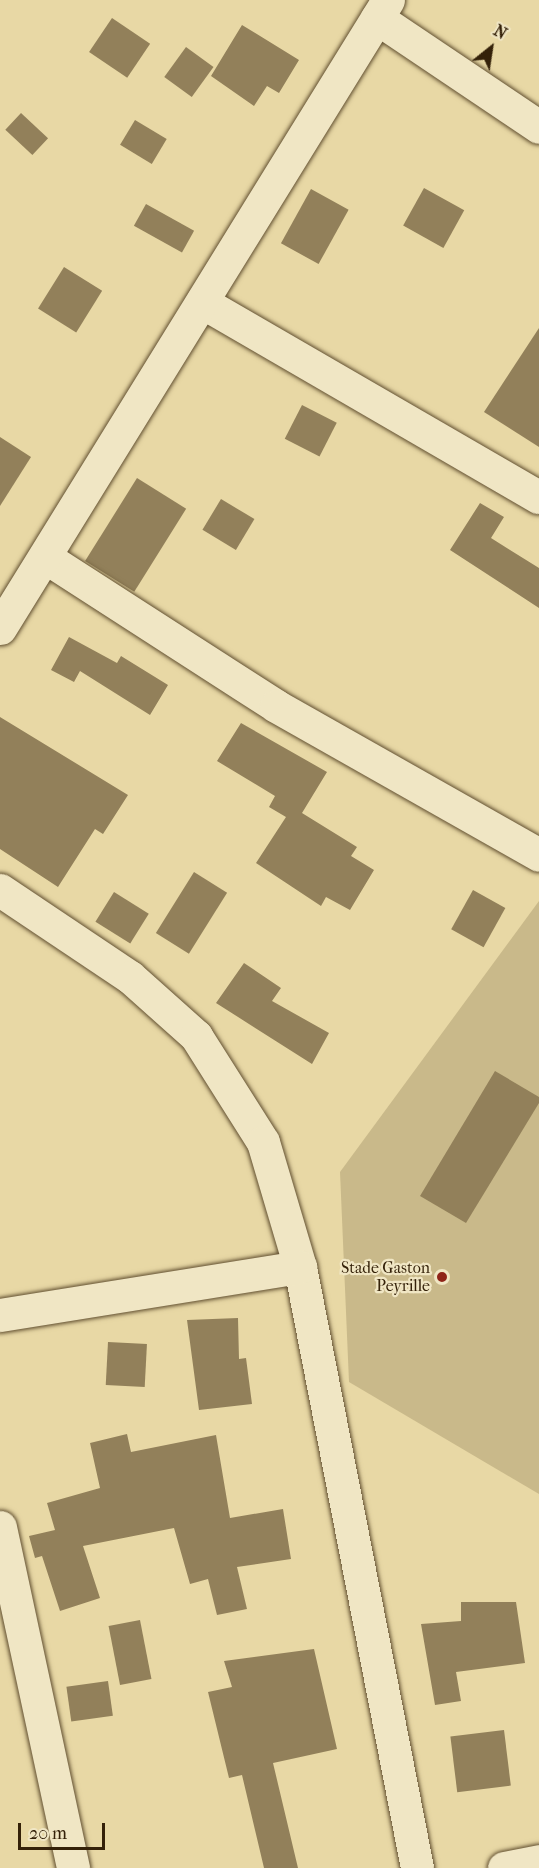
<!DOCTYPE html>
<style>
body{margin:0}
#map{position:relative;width:539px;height:1868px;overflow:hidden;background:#e8d8a5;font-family:"IM FELL French Canon",serif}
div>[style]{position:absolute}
.green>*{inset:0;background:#c9b98a}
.building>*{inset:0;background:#92805a;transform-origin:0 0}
.roads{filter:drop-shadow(0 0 2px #614f30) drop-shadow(0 0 2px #614f30)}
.minor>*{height:33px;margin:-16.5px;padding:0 16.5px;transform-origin:16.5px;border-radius:16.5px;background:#f0e6c4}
.dots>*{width:16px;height:16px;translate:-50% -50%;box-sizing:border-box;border:3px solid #f0e6c4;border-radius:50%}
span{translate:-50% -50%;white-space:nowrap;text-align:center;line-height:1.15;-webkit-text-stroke:4.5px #f0e6c4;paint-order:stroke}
.poi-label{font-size:16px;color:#342109}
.right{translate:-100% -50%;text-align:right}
.north{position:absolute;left:461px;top:18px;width:60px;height:60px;-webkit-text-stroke:4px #f0e6c4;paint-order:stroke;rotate:30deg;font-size:16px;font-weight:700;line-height:24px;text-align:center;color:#342109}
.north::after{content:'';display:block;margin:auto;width:21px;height:27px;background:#342109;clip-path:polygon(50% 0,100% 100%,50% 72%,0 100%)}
.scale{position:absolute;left:18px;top:1823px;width:87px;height:27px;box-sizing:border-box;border:3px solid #342109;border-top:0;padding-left:8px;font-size:18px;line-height:21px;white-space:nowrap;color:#342109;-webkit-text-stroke:4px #f0e6c4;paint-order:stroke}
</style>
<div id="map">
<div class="green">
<div style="clip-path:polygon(539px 901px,539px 1494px,349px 1382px,340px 1172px)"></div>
</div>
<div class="building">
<div style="left:112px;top:18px;width:46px;height:41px;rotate:34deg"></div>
<div style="clip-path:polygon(242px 25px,299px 60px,279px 93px,267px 86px,254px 106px,211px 76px)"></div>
<div style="left:186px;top:47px;width:34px;height:37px;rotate:36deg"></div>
<div style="left:21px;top:113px;width:37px;height:23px;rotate:43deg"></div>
<div style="left:135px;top:120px;width:37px;height:29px;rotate:31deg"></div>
<div style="left:424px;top:188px;width:46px;height:43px;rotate:29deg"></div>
<div style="left:311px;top:189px;width:43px;height:62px;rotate:29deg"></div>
<div style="left:146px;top:204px;width:55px;height:25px;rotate:29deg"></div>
<div style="left:64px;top:267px;width:45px;height:49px;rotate:32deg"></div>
<div style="clip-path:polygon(539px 328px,539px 447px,484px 412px)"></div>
<div style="left:302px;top:405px;width:39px;height:38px;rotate:27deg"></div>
<div style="clip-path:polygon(0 437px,31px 457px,0 506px)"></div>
<div style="left:137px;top:478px;width:58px;height:98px;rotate:32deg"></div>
<div style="left:221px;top:499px;width:39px;height:36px;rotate:31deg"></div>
<div style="clip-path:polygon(480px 503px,504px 517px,491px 538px,539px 568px,539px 608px,450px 550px)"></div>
<div style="clip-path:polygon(69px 637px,117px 663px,121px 656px,168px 685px,150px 715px,80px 671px,74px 682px,51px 670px)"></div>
<div style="clip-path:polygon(0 717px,128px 795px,103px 834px,95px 829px,58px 887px,0 849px)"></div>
<div style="clip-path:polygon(241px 723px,327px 772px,302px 813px,357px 847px,351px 856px,374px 870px,350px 910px,326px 897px,321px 906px,256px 863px,286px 817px,269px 807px,275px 796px,217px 761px)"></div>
<div style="left:194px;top:872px;width:39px;height:72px;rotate:32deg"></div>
<div style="left:473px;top:890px;width:37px;height:45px;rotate:29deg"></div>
<div style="left:114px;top:892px;width:41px;height:35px;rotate:32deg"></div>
<div style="clip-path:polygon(244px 963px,281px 988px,272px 1001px,329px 1033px,312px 1064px,216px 1003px)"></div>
<div style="clip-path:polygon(495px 1071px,539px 1097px,539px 1103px,466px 1223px,420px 1196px)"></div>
<div style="clip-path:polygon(238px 1318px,239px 1359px,246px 1358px,252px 1404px,199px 1410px,187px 1320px)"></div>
<div style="left:108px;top:1342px;width:39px;height:43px;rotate:3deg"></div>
<div style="clip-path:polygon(127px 1434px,131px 1452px,216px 1435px,230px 1518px,283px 1509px,291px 1559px,237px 1567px,247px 1609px,217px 1615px,208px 1579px,190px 1584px,174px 1528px,83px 1546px,100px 1598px,60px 1611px,42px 1556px,35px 1558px,29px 1536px,55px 1530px,47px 1503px,100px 1488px,90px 1443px)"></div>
<div style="clip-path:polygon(461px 1602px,516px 1602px,525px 1663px,456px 1672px,461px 1701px,435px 1705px,421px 1624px,461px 1621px)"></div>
<div style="left:140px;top:1620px;width:60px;height:32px;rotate:79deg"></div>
<div style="clip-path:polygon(314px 1649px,337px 1749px,273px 1763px,298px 1868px,264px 1868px,242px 1775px,229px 1778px,208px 1692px,232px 1687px,224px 1661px)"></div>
<div style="left:108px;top:1681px;width:35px;height:42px;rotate:82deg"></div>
<div style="left:504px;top:1730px;width:56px;height:54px;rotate:83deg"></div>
</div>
<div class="roads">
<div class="minor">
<div style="left:377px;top:18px;width:195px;rotate:33.9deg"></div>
<div style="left:202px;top:302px;width:389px;rotate:30.1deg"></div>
<div style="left:45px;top:557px;width:275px;rotate:32.8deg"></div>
<div style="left:276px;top:706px;width:302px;rotate:29.5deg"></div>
<div style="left:0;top:628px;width:738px;rotate:-58.29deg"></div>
<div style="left:0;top:890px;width:156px;rotate:33.8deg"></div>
<div style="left:130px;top:977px;width:89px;rotate:41.8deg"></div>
<div style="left:196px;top:1036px;width:125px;rotate:57.7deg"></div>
<div style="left:263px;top:1142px;width:130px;rotate:73.5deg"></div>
<div style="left:300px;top:1267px;width:612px;rotate:78.98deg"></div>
<div style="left:0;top:1315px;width:304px;rotate:-9.1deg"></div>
<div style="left:0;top:1527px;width:349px;rotate:77.9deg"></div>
<div style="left:504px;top:1868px;width:36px;rotate:-11deg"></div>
</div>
</div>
<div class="dots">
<div style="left:442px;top:1277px;background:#8f2418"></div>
</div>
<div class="poi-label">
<span class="right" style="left:430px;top:1277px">Stade Gaston<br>Peyrille</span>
</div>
<div class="north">N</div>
<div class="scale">20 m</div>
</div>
